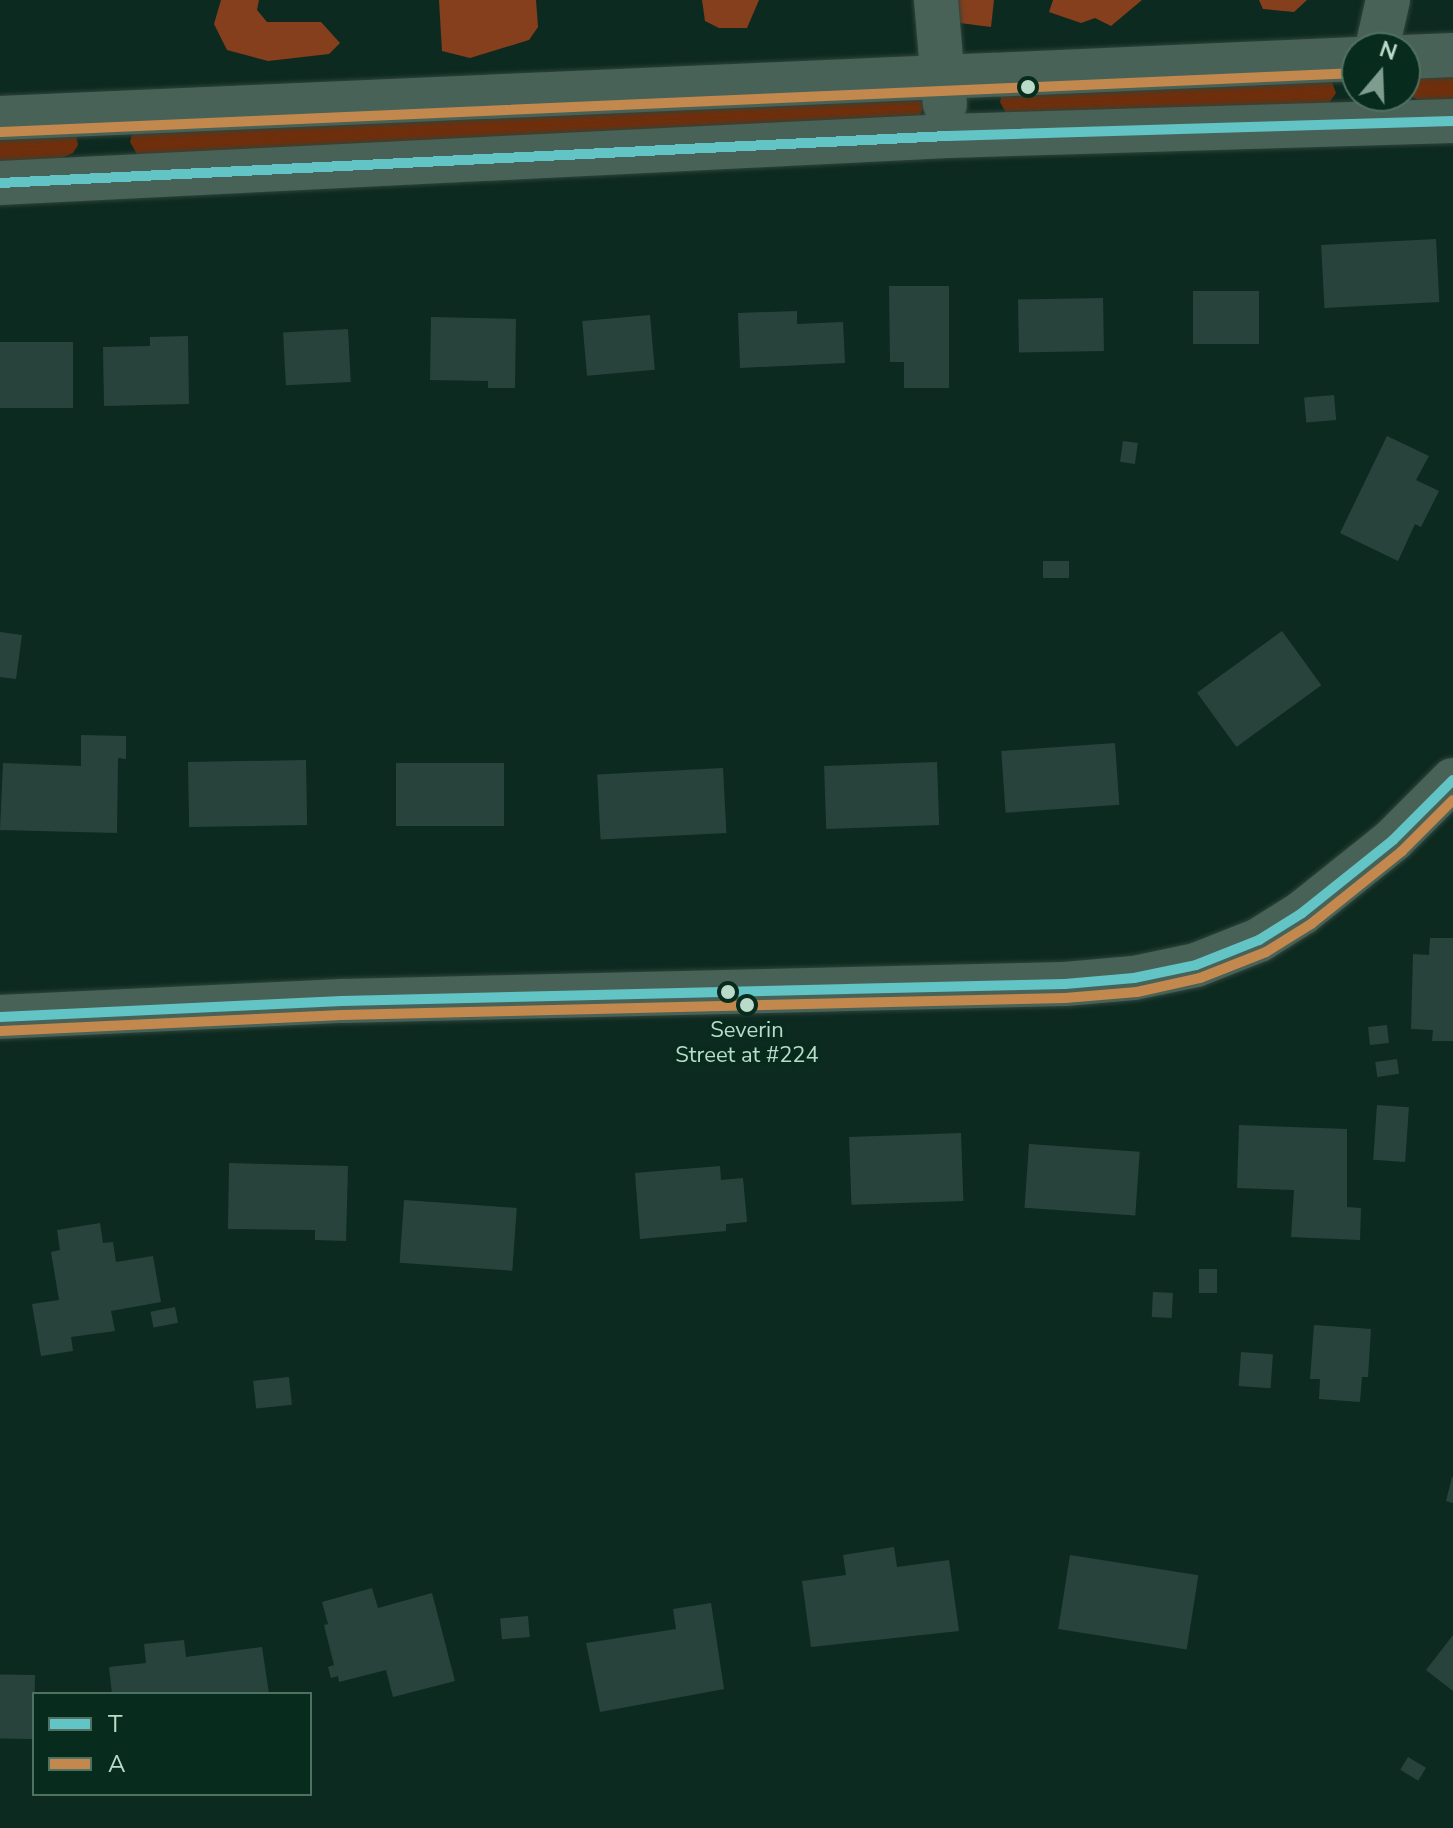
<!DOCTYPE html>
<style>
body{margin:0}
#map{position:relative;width:1453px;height:1828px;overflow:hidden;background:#0d2a20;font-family:"Nunito Sans",sans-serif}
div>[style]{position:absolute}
.green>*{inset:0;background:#702f0c}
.forest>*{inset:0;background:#863f1c}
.building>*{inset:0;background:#28433c;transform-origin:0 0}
.roads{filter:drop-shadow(0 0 2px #2f443b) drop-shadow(0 0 2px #2f443b)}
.minor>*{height:44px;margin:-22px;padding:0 22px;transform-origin:22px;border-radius:22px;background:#496257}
.bus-1>*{height:10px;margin:-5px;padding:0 5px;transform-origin:5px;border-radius:5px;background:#63c4c6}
.bus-2>*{height:10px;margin:-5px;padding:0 5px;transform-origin:5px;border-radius:5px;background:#c3884e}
.dots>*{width:22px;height:22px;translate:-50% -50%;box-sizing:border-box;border:4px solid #072b1c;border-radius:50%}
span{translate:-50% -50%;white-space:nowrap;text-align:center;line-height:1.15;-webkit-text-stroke:7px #072b1c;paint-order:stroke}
.bus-label{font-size:22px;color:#bbdbca}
.legend{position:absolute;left:32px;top:1692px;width:280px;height:104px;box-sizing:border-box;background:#072b1c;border:2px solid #4f7162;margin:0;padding:10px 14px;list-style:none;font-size:24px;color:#bbdbca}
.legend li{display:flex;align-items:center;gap:16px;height:40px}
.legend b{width:40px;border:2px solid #4f7162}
.north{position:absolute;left:1341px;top:32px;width:80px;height:80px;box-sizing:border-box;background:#072b1c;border:2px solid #4f7162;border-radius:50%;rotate:19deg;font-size:22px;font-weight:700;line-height:32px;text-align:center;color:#bbdbca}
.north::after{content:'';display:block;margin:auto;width:28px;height:36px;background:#7e9d8e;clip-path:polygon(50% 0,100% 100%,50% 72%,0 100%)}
</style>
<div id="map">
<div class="green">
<div style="clip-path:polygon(1453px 70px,1453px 103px,1419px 100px,1405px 94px,1405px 73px)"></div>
<div style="clip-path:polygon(1331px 79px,1336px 93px,1327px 106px,1007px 115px,1000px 102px,1002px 93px)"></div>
<div style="clip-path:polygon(922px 95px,924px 106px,920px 115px,138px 156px,130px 142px,133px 130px)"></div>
<div style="clip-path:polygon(0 130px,76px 134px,78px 145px,73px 153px,54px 161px,0 164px)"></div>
</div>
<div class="forest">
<div style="clip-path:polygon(221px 0,259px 0,257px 10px,267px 22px,321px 22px,340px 43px,329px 54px,268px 61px,227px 50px,214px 24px)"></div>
<div style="clip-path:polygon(439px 0,536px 0,538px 27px,529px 40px,470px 58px,442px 51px)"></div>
<div style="clip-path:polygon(702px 0,759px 0,747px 28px,719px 28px,705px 21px)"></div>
<div style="clip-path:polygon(954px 0,994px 0,991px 27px,952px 22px)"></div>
<div style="clip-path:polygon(1053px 0,1142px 0,1111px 26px,1095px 18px,1081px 23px,1049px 12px)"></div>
<div style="clip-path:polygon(1259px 0,1307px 0,1294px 12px,1263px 9px)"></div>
</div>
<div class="building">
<div style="left:1436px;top:239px;width:63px;height:115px;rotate:87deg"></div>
<div style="clip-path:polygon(889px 286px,949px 286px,949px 388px,904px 388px,904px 362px,890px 362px)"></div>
<div style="left:1193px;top:291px;width:66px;height:53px"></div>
<div style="left:1103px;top:298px;width:53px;height:85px;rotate:89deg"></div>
<div style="clip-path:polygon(797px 311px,797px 324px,843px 322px,845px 363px,740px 368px,738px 313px)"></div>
<div style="left:650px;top:315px;width:55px;height:68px;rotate:85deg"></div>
<div style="clip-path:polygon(431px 317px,516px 319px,515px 388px,488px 388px,488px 381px,430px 380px)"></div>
<div style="left:348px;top:329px;width:53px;height:65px;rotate:87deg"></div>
<div style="clip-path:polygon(188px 336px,189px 404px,104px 406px,103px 347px,150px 346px,150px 337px)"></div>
<div style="left:0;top:342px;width:73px;height:66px"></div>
<div style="left:1334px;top:395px;width:25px;height:30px;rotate:85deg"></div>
<div style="clip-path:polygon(1387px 436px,1429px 456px,1416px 480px,1439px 491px,1421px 527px,1415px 524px,1398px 561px,1340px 533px)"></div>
<div style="left:1123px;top:441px;width:15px;height:21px;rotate:8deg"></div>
<div style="left:1043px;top:561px;width:26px;height:17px"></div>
<div style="left:1282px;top:631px;width:67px;height:105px;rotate:54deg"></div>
<div style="clip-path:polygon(0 632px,22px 635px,16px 679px,0 677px)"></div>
<div style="clip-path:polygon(81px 735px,126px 736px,126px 759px,118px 758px,117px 833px,0 830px,3px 763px,81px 766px)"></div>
<div style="left:1115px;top:743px;width:62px;height:114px;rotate:86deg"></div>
<div style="left:306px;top:760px;width:65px;height:118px;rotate:89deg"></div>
<div style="left:937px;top:762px;width:63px;height:113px;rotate:88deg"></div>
<div style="left:396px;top:763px;width:108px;height:63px"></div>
<div style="left:723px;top:768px;width:65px;height:126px;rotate:87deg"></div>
<div style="clip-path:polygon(1430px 938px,1453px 938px,1453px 1041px,1432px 1041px,1433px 1030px,1411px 1029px,1413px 954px,1429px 955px)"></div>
<div style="left:1387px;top:1025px;width:18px;height:19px;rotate:84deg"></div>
<div style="left:1397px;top:1059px;width:15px;height:22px;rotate:82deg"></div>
<div style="left:1377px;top:1105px;width:32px;height:55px;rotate:4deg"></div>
<div style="clip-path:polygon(1239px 1125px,1347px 1129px,1347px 1207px,1361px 1208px,1360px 1240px,1291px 1237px,1294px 1190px,1237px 1188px)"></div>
<div style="left:961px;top:1133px;width:68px;height:112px;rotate:88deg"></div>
<div style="left:1029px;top:1144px;width:111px;height:64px;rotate:4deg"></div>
<div style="clip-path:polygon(229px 1163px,348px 1166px,346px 1241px,315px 1240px,315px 1230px,228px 1229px)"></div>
<div style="clip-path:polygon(720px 1166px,721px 1180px,743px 1178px,747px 1222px,726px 1224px,726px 1231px,640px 1239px,635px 1173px)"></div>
<div style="left:404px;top:1200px;width:113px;height:63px;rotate:4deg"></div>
<div style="clip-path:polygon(100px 1223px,103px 1243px,113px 1242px,116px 1262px,153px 1256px,161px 1302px,111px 1311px,115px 1331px,71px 1337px,73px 1351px,41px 1356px,32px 1304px,59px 1300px,51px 1252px,60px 1250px,57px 1230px)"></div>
<div style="left:1199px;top:1269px;width:18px;height:24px"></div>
<div style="left:1153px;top:1292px;width:20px;height:25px;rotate:3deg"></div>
<div style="left:175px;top:1307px;width:16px;height:25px;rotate:79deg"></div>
<div style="clip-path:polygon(1314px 1325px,1371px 1329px,1368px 1377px,1362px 1377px,1360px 1402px,1319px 1399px,1320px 1379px,1310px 1379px)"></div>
<div style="left:1241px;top:1352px;width:32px;height:34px;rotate:4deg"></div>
<div style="left:289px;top:1377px;width:28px;height:36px;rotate:84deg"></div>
<div style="clip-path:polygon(1452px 1477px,1453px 1477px,1453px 1503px,1446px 1501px)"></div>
<div style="clip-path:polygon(894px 1547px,897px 1567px,949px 1560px,959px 1631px,811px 1647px,802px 1581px,846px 1575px,843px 1555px)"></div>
<div style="left:1070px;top:1555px;width:130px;height:75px;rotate:9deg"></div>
<div style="clip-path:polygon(372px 1588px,378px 1608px,432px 1593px,455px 1681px,393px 1697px,386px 1670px,339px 1682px,338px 1676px,331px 1678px,328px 1667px,334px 1665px,324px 1625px,328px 1624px,322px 1602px)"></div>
<div style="clip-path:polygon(711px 1603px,724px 1689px,600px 1712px,586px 1643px,676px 1629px,673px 1609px)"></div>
<div style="left:528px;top:1616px;width:21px;height:28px;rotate:85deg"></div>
<div style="clip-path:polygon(1453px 1635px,1453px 1691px,1426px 1670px)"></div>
<div style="clip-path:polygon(184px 1640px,186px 1657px,262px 1647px,269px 1694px,112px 1694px,109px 1667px,146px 1663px,144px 1644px)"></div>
<div style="left:35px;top:1675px;width:64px;height:35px;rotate:91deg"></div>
<div style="left:1408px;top:1757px;width:21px;height:15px;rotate:31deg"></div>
</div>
<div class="roads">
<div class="minor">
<div style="left:936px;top:0;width:105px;rotate:85.1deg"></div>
<div style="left:1377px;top:48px;width:49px;rotate:-77.1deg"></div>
<div style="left:1405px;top:57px;width:48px;rotate:-2.4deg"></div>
<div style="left:0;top:118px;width:1358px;rotate:-2.49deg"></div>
<div style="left:0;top:183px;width:949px;rotate:-2.84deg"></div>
<div style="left:948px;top:136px;width:505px;rotate:-1.7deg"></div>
<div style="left:0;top:1017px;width:342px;rotate:-2.7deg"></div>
<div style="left:342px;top:1001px;width:723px;rotate:-1.35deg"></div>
<div style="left:1065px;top:984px;width:69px;rotate:-5deg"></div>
<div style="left:1134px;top:978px;width:63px;rotate:-11.8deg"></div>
<div style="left:1196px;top:965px;width:68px;rotate:-21.6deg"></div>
<div style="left:1259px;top:940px;width:51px;rotate:-32.1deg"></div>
<div style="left:1302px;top:913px;width:117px;rotate:-38.7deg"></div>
<div style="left:1393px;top:840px;width:85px;rotate:-45deg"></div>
</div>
</div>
<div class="bus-1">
<div style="left:0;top:183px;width:949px;rotate:-2.84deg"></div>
<div style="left:948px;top:136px;width:505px;rotate:-1.7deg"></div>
<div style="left:0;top:1017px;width:342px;rotate:-2.7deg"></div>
<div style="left:342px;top:1001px;width:723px;rotate:-1.35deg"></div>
<div style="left:1065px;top:984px;width:69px;rotate:-5deg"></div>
<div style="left:1134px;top:978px;width:63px;rotate:-11.8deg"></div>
<div style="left:1196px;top:965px;width:68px;rotate:-21.6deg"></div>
<div style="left:1259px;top:940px;width:51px;rotate:-32.1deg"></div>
<div style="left:1302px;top:913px;width:117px;rotate:-38.7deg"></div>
<div style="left:1393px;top:840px;width:85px;rotate:-45deg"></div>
</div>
<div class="bus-2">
<div style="left:1px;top:132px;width:1357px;rotate:-2.49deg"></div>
<div style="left:1px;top:1031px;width:341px;rotate:-2.7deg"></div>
<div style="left:342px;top:1015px;width:723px;rotate:-1.35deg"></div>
<div style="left:1065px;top:998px;width:72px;rotate:-4.8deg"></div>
<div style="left:1137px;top:992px;width:65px;rotate:-12.5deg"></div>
<div style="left:1200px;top:978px;width:71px;rotate:-21.5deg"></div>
<div style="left:1266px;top:952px;width:53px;rotate:-31.9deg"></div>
<div style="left:1311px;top:924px;width:117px;rotate:-38.7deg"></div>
<div style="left:1402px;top:851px;width:72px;rotate:-45deg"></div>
</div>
<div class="dots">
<div style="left:1028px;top:87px;background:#bbdbca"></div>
<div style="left:728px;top:992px;background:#bbdbca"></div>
<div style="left:747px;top:1005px;background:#bbdbca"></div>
</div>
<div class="bus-label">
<span style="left:747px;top:1043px">Severin<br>Street at #224</span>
</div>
<ul class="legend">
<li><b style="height:10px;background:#63c4c6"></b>T</li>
<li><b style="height:10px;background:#c3884e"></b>A</li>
</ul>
<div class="north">N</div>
</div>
